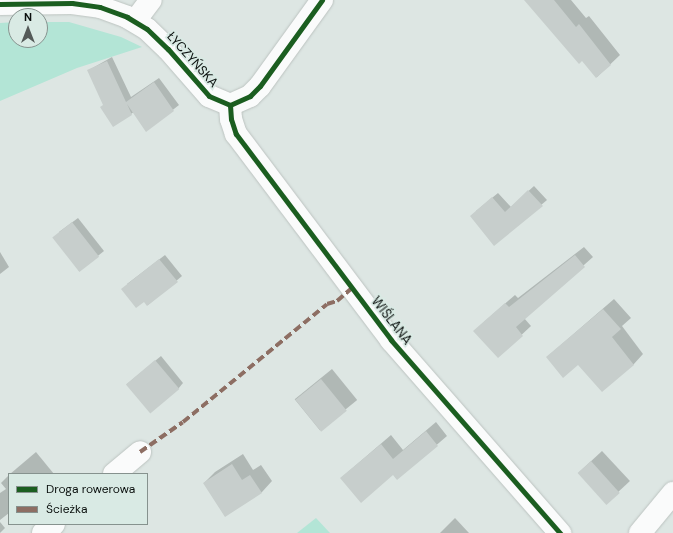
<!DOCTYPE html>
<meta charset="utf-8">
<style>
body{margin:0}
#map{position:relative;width:673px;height:533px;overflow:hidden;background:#dde6e3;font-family:"DM Sans",sans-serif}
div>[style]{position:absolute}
.green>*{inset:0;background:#b3e5d6}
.shadow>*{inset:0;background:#0003;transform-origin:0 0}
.building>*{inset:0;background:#c7cecc;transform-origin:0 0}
.roads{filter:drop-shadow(0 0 1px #bcc3c0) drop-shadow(0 0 1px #bcc3c0)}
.minor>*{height:22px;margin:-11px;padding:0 11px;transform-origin:11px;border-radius:11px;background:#fafbfb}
.quiet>*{height:4px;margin-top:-2px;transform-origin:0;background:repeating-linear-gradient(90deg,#8d6e63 0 8px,transparent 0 12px)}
.cycleway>*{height:5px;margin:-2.5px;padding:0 2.5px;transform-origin:2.5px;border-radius:2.5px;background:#1b5e20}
span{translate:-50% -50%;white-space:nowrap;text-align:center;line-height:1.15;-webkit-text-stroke:3.5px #d9eae4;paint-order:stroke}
.street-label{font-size:13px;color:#0a0f0d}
.legend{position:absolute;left:8px;top:473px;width:140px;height:52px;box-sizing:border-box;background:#d9eae4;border:1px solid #86928e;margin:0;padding:5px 7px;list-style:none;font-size:12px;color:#0a0f0d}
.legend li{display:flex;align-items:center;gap:8px;height:20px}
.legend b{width:20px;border:1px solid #86928e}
.north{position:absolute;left:8px;top:8px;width:40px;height:40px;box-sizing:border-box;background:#d9eae4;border:1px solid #86928e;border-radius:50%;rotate:0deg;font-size:11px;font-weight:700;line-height:16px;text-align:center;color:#0a0f0d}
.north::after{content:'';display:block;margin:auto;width:14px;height:18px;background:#545a58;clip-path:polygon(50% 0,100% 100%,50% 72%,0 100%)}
</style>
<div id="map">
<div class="green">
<div style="clip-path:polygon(16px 22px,16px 40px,40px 40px,40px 22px,69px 22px,121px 37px,142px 47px,77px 68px,0 101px,0 23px)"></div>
<div style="clip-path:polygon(316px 518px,330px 533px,297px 533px)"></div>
</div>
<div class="shadow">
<div style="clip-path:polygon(535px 0,571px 0,586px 18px,589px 16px,620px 55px,597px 77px)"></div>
<div style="clip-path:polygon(112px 57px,131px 97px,159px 78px,179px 105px,146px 131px,134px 112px,113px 125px,89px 70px)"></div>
<div style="clip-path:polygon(534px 186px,547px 200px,495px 244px,476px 211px,498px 193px,511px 207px)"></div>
<div style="clip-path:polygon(78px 218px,104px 251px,79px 271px,59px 232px)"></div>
<div style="clip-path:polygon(584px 247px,593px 257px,524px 318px,531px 326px,498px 357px,484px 322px,515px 295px,518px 298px)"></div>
<div style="clip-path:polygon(0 252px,9px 267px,0 274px)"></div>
<div style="clip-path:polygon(165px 255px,182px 276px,148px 305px,127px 284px)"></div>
<div style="clip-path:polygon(614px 299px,631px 318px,622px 326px,643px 354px,633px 365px,578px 364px,547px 357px)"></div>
<div style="clip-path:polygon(161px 356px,183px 383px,178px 389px,127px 384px)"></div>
<div style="left:332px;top:369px;width:40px;height:48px;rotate:51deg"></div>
<div style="clip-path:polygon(436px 422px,447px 436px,397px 479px,393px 474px,341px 478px,391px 435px,403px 450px)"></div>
<div style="left:602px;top:451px;width:41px;height:32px;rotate:47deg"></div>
<div style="clip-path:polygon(36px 452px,54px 474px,10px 474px)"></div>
<div style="clip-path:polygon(243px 454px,253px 470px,261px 465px,272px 481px,262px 492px,225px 516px,204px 483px,215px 472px)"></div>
<div style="clip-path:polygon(9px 475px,9px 513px,0 520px,0 493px,6px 489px,1px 483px)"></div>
<div style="clip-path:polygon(455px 518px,469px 533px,440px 533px)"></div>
<div style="clip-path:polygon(0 522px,5px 528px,0 533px)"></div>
</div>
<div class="building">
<div style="clip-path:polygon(524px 0,554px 0,576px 27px,579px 24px,611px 65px,596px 78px,582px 61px,579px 64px)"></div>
<div style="clip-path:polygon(107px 61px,126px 102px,154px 82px,174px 111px,146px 132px,127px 104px,132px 115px,113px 127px,100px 107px,103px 105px,87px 70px)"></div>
<div style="clip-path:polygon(528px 190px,543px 206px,494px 246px,470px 216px,492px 197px,505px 212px)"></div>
<div style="left:72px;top:222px;width:44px;height:25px;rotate:52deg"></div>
<div style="clip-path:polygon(575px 255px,585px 267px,516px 327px,523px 336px,498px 358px,473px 331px,505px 303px,509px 307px)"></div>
<div style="clip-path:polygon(159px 259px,178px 282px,147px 306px,144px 302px,136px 308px,121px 289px)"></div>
<div style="clip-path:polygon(603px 309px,621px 329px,612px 337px,634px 365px,602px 392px,578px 365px,563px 378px,546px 357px)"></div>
<div style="left:155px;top:360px;width:38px;height:38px;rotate:50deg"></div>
<div style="left:321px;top:379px;width:41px;height:33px;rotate:51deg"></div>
<div style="clip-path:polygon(426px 431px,438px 446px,397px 480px,393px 475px,361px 503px,340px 478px,381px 444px,393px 459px)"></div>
<div style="left:591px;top:461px;width:43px;height:18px;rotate:48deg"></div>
<div style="clip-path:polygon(232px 464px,242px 480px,250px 475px,262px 493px,225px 517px,203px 483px)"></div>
</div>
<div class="roads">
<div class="minor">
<div style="left:0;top:4px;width:72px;rotate:-0.8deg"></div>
<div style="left:72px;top:3px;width:28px;rotate:8deg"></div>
<div style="left:100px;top:7px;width:29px;rotate:20deg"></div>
<div style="left:127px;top:17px;width:23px;rotate:31deg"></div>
<div style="left:147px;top:29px;width:29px;rotate:44deg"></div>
<div style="left:168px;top:49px;width:62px;rotate:48.9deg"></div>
<div style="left:209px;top:96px;width:23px;rotate:23deg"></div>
<div style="left:230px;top:105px;width:22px;rotate:-24deg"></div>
<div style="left:250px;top:96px;width:14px;rotate:-45deg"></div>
<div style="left:260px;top:86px;width:106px;rotate:-54.2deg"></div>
<div style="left:135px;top:21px;width:26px;rotate:-53deg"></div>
<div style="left:230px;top:105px;width:14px;rotate:86deg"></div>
<div style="left:231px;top:119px;width:16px;rotate:72deg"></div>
<div style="left:236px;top:134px;width:258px;rotate:53deg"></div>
<div style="left:391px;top:340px;width:257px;rotate:48.8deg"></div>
<div style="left:114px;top:474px;width:34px;rotate:-40deg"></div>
<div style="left:43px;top:533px;width:14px;rotate:-39deg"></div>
<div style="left:640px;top:533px;width:52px;rotate:-50.5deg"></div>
</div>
</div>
<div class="quiet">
<div style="left:140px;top:452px;width:52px;rotate:-34.9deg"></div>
<div style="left:183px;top:422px;width:186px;rotate:-39.3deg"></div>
<div style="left:327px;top:304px;width:10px;rotate:-17deg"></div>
<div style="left:337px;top:301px;width:20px;rotate:-41deg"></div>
</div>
<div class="cycleway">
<div style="left:0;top:4px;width:72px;rotate:-0.8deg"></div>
<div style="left:72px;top:3px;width:28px;rotate:8deg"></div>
<div style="left:100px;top:7px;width:29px;rotate:20deg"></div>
<div style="left:127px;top:17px;width:23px;rotate:31deg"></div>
<div style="left:147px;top:29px;width:29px;rotate:44deg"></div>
<div style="left:168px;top:49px;width:62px;rotate:48.9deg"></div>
<div style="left:209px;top:96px;width:23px;rotate:23deg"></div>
<div style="left:230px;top:105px;width:22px;rotate:-24deg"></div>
<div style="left:250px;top:96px;width:14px;rotate:-45deg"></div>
<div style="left:260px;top:86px;width:106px;rotate:-54.2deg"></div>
<div style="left:230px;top:105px;width:14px;rotate:86deg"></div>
<div style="left:231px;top:119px;width:16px;rotate:72deg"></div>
<div style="left:236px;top:134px;width:258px;rotate:53deg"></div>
<div style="left:391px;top:340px;width:257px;rotate:48.8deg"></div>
</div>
<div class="street-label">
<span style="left:192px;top:60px;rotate:48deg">ŁYCZYŃSKA</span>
<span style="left:391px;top:321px;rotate:52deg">WIŚLANA</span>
</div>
<ul class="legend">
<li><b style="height:5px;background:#1b5e20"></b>Droga rowerowa</li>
<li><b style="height:5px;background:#8d6e63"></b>Ścieżka</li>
</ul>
<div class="north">N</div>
</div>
